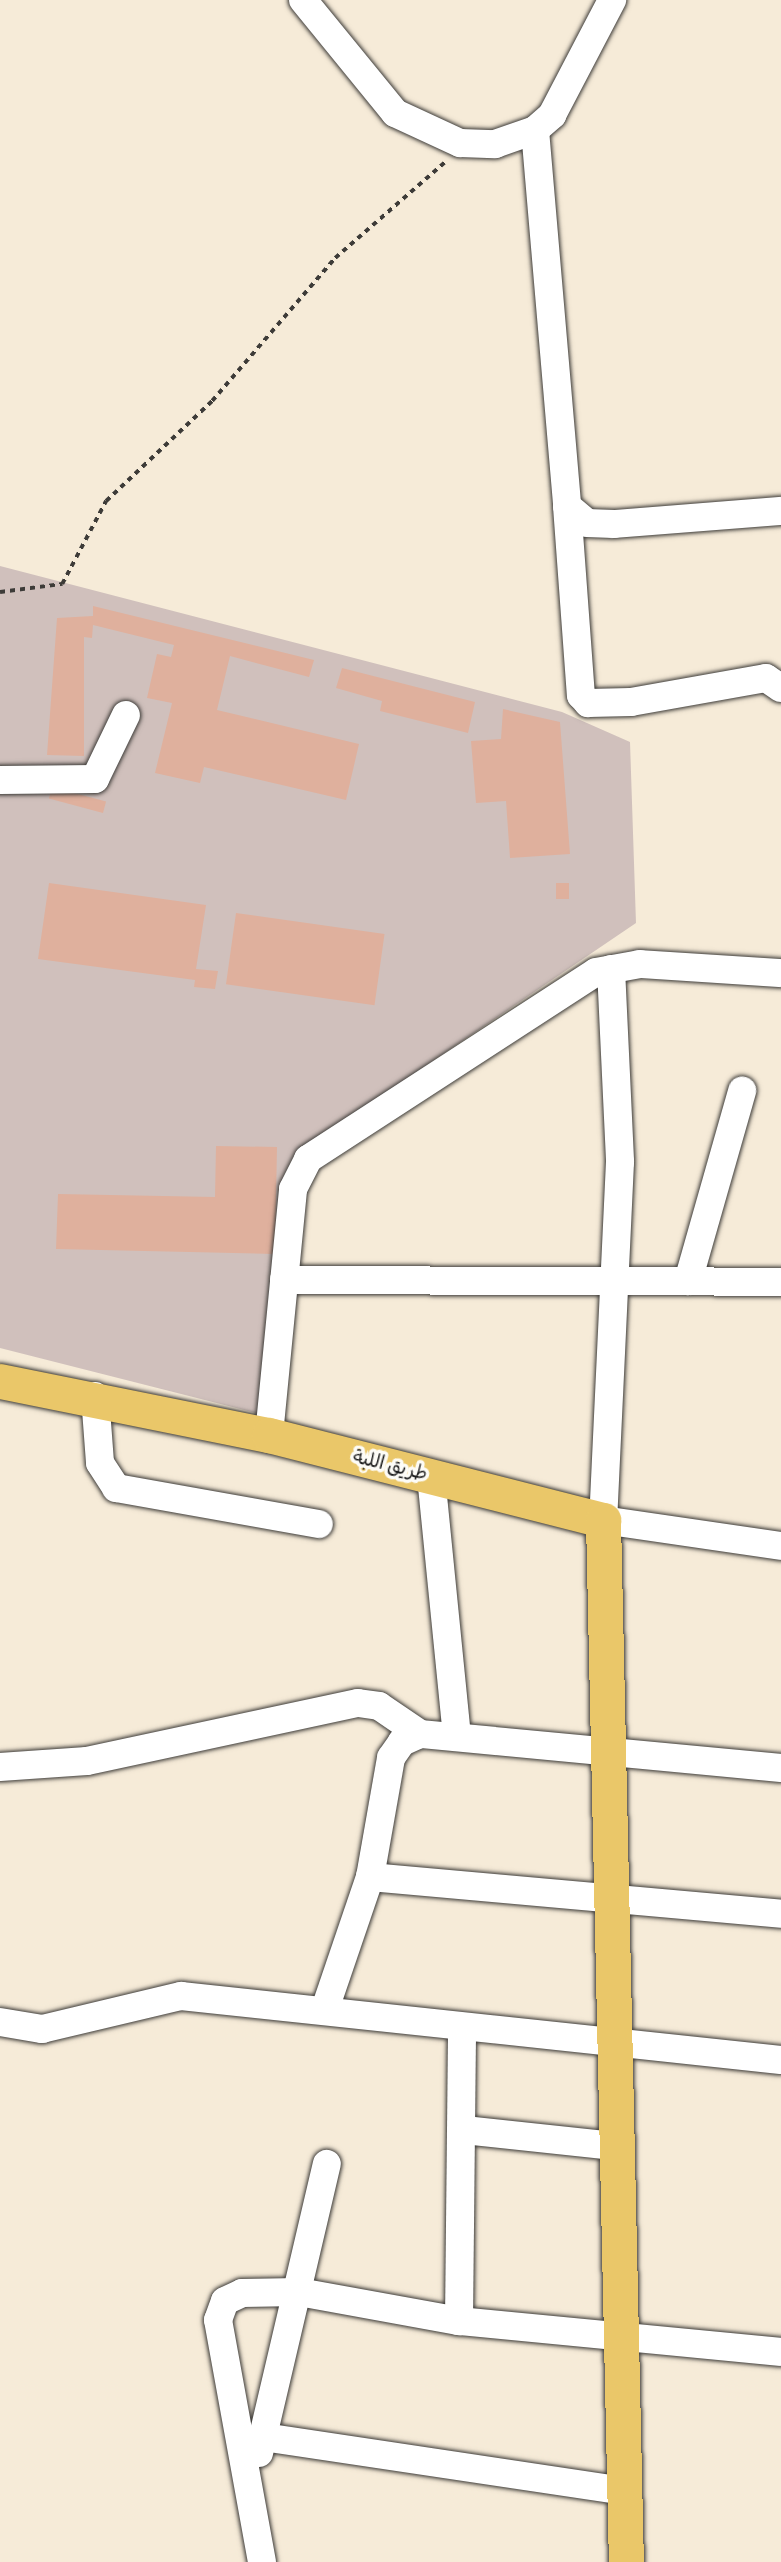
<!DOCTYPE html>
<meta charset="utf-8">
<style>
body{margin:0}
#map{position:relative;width:781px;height:2562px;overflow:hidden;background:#f6ebd8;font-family:Pangolin,"Playpen Sans Arabic",sans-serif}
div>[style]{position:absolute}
.industrial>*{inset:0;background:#d0c0bc}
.building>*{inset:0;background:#dfb09d;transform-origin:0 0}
.path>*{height:3.5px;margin-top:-1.75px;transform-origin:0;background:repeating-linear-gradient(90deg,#3d3b38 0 5px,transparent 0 10px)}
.roads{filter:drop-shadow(0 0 2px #3d3b38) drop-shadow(0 0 2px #3d3b38)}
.minor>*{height:28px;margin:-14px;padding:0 14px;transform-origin:14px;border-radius:14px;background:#fff}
.major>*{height:35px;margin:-17.5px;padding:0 17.5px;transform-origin:17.5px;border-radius:17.5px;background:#eac769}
span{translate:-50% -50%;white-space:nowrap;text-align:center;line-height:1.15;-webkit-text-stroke:7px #fdfcf7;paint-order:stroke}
.street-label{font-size:19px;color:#1c1c1c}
</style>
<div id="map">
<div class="industrial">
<div style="clip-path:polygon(0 566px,562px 712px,630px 742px,636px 923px,325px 1134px,305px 1154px,260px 1414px,0 1348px)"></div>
</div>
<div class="building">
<div style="clip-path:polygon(93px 606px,314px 660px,309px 677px,230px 656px,217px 710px,359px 744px,346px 800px,204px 767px,200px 783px,155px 773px,172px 703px,147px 698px,157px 654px,171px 657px,174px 645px,93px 625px,92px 638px,84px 637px,84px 756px,47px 755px,57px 618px,93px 616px)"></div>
<div style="clip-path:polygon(342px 668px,475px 702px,468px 733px,380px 711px,382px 701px,336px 688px)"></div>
<div style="clip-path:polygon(503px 709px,560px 722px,570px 854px,510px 858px,506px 801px,476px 803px,471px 741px,501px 739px)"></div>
<div style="left:52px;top:787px;width:56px;height:12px;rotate:15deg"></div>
<div style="clip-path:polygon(49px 883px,206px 905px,196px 969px,218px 971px,215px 989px,194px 987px,195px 980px,38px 959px)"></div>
<div style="left:556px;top:883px;width:13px;height:16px"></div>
<div style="left:236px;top:913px;width:150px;height:72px;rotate:8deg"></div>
<div style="clip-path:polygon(216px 1146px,277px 1147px,275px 1254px,56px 1249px,58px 1194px,215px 1197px)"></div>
</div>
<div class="path">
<div style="left:0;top:592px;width:63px;rotate:-7.4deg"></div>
<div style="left:62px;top:584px;width:94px;rotate:-62.1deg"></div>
<div style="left:106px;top:501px;width:146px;rotate:-43.3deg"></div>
<div style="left:212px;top:401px;width:189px;rotate:-49.3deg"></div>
<div style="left:335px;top:258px;width:146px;rotate:-41.1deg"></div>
</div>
<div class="roads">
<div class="minor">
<div style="left:303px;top:0;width:146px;rotate:50.8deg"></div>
<div style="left:395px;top:113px;width:72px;rotate:24.8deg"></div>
<div style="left:460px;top:143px;width:35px;rotate:2deg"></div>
<div style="left:495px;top:144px;width:42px;rotate:-19.3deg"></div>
<div style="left:535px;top:130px;width:23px;rotate:-41deg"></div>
<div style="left:552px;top:115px;width:130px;rotate:-62.4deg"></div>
<div style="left:535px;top:130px;width:377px;rotate:85.1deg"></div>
<div style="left:567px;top:506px;width:26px;rotate:40deg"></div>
<div style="left:587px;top:523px;width:27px;rotate:2deg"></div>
<div style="left:614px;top:524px;width:168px;rotate:-4.5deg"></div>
<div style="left:567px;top:506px;width:190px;rotate:85.8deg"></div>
<div style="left:581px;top:695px;width:11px;rotate:49deg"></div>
<div style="left:588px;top:703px;width:43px;rotate:-1.3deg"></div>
<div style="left:631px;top:702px;width:137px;rotate:-10.1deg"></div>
<div style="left:766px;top:678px;width:18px;rotate:34deg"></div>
<div style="left:0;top:780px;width:95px;rotate:-0.6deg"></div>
<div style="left:95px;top:779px;width:71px;rotate:-64.2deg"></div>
<div style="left:611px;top:969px;width:193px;rotate:87.3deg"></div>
<div style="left:620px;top:1162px;width:358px;rotate:92.7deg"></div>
<div style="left:603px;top:1520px;width:180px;rotate:8.3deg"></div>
<div style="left:284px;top:1280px;width:497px;rotate:0.2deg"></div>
<div style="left:688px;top:1281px;width:198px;rotate:-74.1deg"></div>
<div style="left:95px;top:1396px;width:67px;rotate:85.7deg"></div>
<div style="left:100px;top:1463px;width:30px;rotate:57deg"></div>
<div style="left:116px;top:1488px;width:206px;rotate:10.1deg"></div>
<div style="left:269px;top:1435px;width:247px;rotate:-84.4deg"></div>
<div style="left:293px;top:1189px;width:34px;rotate:-63deg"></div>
<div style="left:308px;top:1159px;width:343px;rotate:-33deg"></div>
<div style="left:596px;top:972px;width:45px;rotate:-10.3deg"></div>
<div style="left:640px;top:964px;width:141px;rotate:3.7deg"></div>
<div style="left:431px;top:1476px;width:262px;rotate:84.3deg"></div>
<div style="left:0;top:1767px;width:87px;rotate:-3.9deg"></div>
<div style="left:87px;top:1761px;width:277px;rotate:-12.1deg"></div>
<div style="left:358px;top:1703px;width:21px;rotate:8deg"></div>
<div style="left:379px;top:1706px;width:50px;rotate:34.3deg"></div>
<div style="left:781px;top:1768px;width:363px;rotate:-174.6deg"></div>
<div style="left:420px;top:1734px;width:20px;rotate:156deg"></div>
<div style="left:402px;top:1742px;width:19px;rotate:125deg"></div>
<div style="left:391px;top:1758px;width:121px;rotate:100deg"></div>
<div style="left:370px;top:1877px;width:413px;rotate:5.1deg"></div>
<div style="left:325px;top:2009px;width:139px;rotate:-71.2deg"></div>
<div style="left:0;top:2022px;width:43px;rotate:9.5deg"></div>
<div style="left:42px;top:2029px;width:143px;rotate:-13.4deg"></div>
<div style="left:181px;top:1996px;width:603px;rotate:6.09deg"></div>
<div style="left:464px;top:2130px;width:151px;rotate:6.1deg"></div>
<div style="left:459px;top:2321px;width:292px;rotate:-89.4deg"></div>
<div style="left:263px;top:2437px;width:365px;rotate:8.5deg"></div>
<div style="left:259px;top:2453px;width:297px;rotate:-76.8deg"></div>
<div style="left:262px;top:2562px;width:246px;rotate:-100.3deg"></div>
<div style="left:218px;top:2320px;width:20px;rotate:-70deg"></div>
<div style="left:225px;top:2301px;width:19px;rotate:-25deg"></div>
<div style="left:242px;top:2293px;width:57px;rotate:-1deg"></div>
<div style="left:299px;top:2292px;width:163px;rotate:10.3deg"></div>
<div style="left:459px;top:2321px;width:323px;rotate:5.5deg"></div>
</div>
<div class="major">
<div style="left:0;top:1381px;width:274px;rotate:11.4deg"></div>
<div style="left:269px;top:1435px;width:345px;rotate:14.3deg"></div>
<div style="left:603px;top:1520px;width:1042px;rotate:88.74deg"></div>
</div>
</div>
<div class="street-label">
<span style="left:390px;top:1466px;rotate:14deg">طريق اللبة</span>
</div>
</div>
